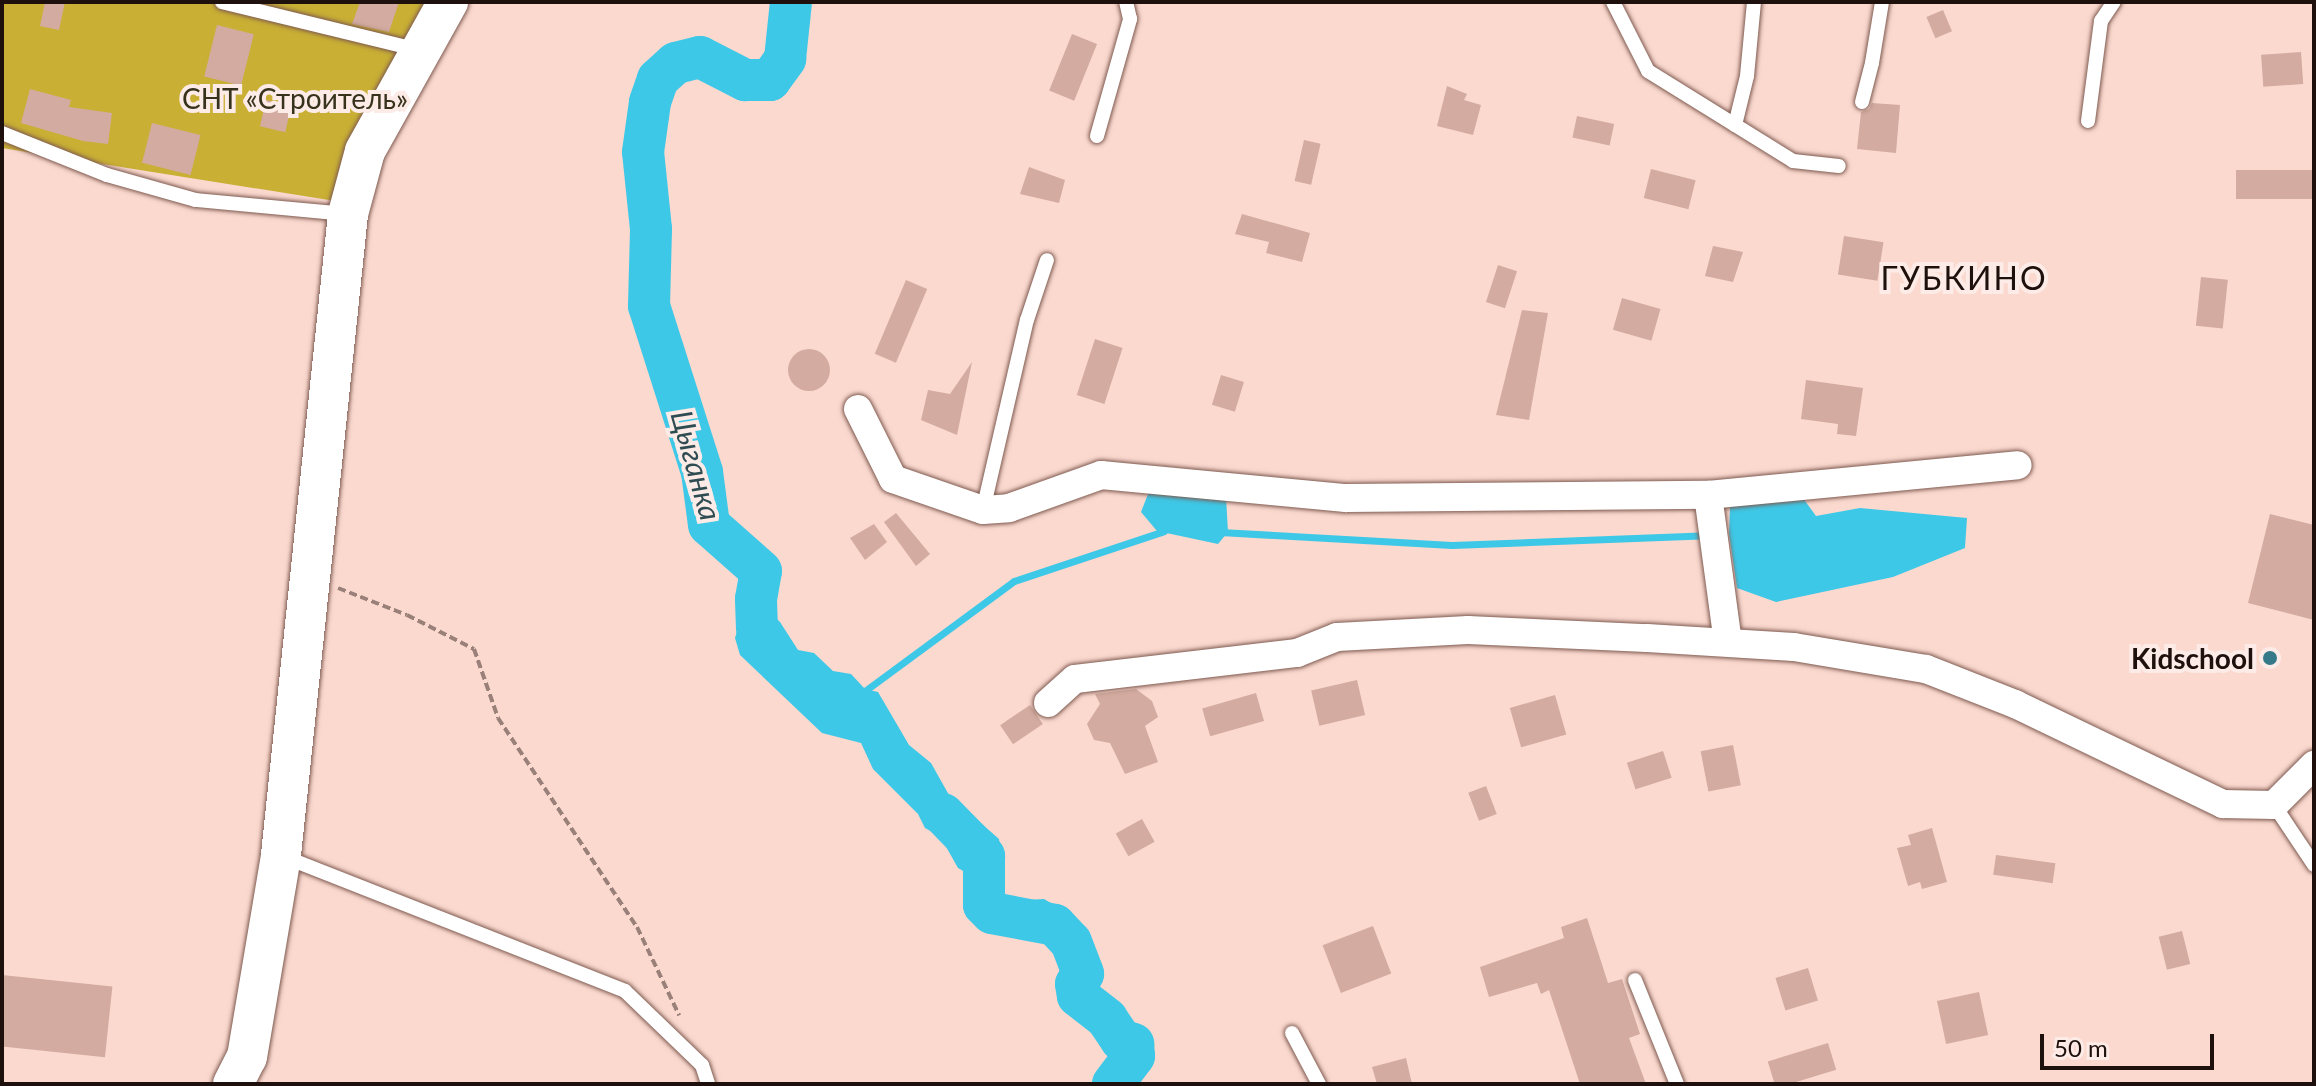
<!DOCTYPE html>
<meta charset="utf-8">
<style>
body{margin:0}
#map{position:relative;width:2316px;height:1086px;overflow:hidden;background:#fbd9cf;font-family:Lato,sans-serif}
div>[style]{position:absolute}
.green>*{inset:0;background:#c9af34}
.water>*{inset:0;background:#3ec8e7}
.stream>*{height:7px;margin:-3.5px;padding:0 3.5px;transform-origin:3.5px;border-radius:3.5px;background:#3ec8e7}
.river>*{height:42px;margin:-21px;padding:0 21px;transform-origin:21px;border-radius:21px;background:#3ec8e7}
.building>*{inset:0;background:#d3aba0;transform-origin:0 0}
.round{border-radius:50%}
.path>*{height:4px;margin-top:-2px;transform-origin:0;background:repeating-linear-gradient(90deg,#998079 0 8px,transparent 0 12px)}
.roads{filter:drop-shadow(0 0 2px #7e5a50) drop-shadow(0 0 2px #7e5a50)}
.lane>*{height:14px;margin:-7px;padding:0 7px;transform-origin:7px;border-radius:7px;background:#fff}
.street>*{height:28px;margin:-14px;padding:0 14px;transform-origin:14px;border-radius:14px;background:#fff}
.secondary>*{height:40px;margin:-20px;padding:0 20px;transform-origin:20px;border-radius:20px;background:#fff}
.dots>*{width:22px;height:22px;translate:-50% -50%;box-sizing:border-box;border:4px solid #fcebe6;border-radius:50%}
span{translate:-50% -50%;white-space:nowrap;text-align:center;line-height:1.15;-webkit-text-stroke:8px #fcebe6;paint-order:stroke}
.park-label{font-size:28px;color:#37321c}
.poi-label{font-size:28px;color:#1e100c;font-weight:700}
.right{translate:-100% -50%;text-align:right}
.water-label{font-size:30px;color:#2f4c53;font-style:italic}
.quarter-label{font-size:32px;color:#1e100c;letter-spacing:2px}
.frame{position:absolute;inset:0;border:4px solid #1e100c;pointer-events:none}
.scale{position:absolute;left:2040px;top:1034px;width:174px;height:36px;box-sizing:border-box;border:4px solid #1e100c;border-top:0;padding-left:10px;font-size:24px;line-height:28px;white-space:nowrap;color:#1e100c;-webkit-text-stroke:6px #fcebe6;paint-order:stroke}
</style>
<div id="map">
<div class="green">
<div style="clip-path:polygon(2px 2px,457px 2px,354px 204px,2px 148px)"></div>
</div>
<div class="water">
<div style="clip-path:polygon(1150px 489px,1226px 497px,1228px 532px,1218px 544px,1157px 531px,1141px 512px)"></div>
<div style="clip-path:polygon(1800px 494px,1816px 516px,1860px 508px,1967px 518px,1965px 548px,1893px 577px,1776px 602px,1737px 588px,1729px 534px,1730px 506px)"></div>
<div style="clip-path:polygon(761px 571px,767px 578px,760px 603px,780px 622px,798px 650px,814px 653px,833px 671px,851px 674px,865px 689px,878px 692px,909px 745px,931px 763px,949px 795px,999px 839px,1000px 847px,965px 872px,958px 868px,940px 836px,925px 828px,918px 814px,873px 769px,861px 743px,822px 733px,740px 655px,735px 638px,754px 576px)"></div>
<div style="clip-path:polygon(1044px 899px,1056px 906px,1078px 937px,1060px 948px,1052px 949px,1020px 926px,1021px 907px,1027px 900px)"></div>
</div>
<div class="stream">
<div style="left:1220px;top:532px;width:232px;rotate:3.2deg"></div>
<div style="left:1452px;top:545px;width:255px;rotate:-2.2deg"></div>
<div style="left:862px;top:693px;width:189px;rotate:-36.4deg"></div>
<div style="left:1014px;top:581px;width:158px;rotate:-18.4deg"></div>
</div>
<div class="river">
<div style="left:757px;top:629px;width:30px;rotate:-92deg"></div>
<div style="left:756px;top:599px;width:28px;rotate:-80deg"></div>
<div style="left:761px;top:571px;width:69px;rotate:-138.5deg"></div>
<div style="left:709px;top:525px;width:53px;rotate:-97.5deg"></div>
<div style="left:702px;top:472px;width:174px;rotate:-107.7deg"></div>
<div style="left:649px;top:306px;width:77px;rotate:-88.5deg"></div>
<div style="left:651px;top:229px;width:77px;rotate:-95.9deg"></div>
<div style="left:643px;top:152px;width:50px;rotate:-82deg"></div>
<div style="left:650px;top:102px;width:24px;rotate:-71deg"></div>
<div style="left:658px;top:79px;width:24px;rotate:-42deg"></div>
<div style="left:676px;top:63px;width:25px;rotate:-14deg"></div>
<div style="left:700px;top:57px;width:51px;rotate:27.1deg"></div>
<div style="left:745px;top:80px;width:25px"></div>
<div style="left:770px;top:80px;width:26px;rotate:-54deg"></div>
<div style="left:785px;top:59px;width:57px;rotate:-84deg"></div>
<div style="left:943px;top:814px;width:59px;rotate:45.7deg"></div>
<div style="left:984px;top:856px;width:49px;rotate:90deg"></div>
<div style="left:984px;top:905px;width:11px;rotate:45deg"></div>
<div style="left:992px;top:913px;width:64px;rotate:10.8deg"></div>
<div style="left:1055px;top:925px;width:23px;rotate:47deg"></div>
<div style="left:1071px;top:942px;width:34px;rotate:69deg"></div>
<div style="left:1083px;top:974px;width:12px;rotate:125deg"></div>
<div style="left:1076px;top:984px;width:12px;rotate:81deg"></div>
<div style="left:1078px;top:996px;width:37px;rotate:38deg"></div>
<div style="left:1107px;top:1019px;width:25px;rotate:56deg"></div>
<div style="left:1121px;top:1040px;width:13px;rotate:18deg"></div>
<div style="left:1133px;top:1044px;width:12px;rotate:85deg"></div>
<div style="left:1134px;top:1056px;width:35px;rotate:127deg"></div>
</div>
<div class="building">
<div style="clip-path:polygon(45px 2px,65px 2px,59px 30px,40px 26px)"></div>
<div style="clip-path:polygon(360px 2px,399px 2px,389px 32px,352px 24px)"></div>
<div style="left:1943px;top:10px;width:23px;height:18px;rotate:67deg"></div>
<div style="left:217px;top:25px;width:38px;height:53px;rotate:14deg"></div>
<div style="left:1072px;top:34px;width:27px;height:61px;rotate:22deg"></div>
<div style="left:2301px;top:52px;width:32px;height:40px;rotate:86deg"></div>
<div style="clip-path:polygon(1447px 86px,1467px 94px,1464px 100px,1481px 105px,1473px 135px,1437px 126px)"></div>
<div style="clip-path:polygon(30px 89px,71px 100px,69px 107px,112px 113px,108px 144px,83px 141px,21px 123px)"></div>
<div style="left:266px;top:100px;width:26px;height:27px;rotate:13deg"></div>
<div style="clip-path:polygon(1872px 103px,1900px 105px,1896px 153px,1857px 149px,1861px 112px,1869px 109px)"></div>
<div style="left:1577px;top:116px;width:38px;height:22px;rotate:12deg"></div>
<div style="left:152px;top:123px;width:50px;height:41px;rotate:14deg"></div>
<div style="left:1304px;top:140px;width:17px;height:42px;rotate:13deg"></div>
<div style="clip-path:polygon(1029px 167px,1065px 180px,1059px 203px,1020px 194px)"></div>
<div style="left:1651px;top:169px;width:46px;height:30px;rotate:14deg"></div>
<div style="left:2314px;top:170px;width:29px;height:78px;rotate:90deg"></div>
<div style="clip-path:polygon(1242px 214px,1310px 233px,1302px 262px,1266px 253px,1269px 242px,1235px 234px)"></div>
<div style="left:1844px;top:236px;width:40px;height:39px;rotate:9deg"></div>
<div style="clip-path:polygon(1713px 246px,1743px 252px,1733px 282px,1705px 276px)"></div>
<div style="left:1498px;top:265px;width:20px;height:39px;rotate:18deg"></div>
<div style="left:2201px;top:277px;width:27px;height:49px;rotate:6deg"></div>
<div style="left:906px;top:280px;width:23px;height:80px;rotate:23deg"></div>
<div style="left:1622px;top:298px;width:40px;height:33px;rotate:16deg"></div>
<div style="clip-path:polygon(1522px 310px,1548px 313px,1529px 420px,1496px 415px)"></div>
<div style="left:1095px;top:339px;width:29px;height:59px;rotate:18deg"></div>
<div class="round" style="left:788px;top:349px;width:42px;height:42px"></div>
<div style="clip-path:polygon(972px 362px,957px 435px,921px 420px,928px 390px,950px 394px)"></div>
<div style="left:1221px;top:375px;width:24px;height:31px;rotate:17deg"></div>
<div style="clip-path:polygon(1806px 380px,1863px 388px,1856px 436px,1837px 434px,1838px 424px,1801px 419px)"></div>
<div style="clip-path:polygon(896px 513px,930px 554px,916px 566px,884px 522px)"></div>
<div style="clip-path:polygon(2270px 514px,2314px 525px,2314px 620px,2248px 603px)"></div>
<div style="clip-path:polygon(874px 524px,887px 542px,865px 560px,850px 538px)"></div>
<div style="left:1357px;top:680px;width:36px;height:47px;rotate:77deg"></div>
<div style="clip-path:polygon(1136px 689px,1152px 701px,1158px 717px,1145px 726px,1158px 762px,1125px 774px,1110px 743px,1094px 740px,1087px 724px,1100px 704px,1095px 694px)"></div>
<div style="left:1256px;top:693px;width:29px;height:56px;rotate:74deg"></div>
<div style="left:1555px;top:695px;width:41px;height:47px;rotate:74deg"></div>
<div style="left:1030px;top:705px;width:23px;height:36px;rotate:56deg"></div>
<div style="left:1733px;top:745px;width:41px;height:33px;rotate:79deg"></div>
<div style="left:1663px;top:751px;width:28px;height:38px;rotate:72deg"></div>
<div style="left:1486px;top:786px;width:30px;height:19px;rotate:69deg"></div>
<div style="left:1142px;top:819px;width:26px;height:30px;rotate:61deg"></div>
<div style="clip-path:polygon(1932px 828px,1947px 882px,1922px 889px,1920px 882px,1908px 886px,1897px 848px,1911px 845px,1908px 835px)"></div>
<div style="left:1996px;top:855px;width:60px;height:20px;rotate:8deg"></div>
<div style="clip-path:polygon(1587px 918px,1608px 983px,1622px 979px,1640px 1034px,1629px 1038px,1646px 1084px,1580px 1084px,1549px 990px,1541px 994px,1537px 983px,1489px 997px,1480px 967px,1564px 938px,1561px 927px)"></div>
<div style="left:1373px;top:926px;width:51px;height:54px;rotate:69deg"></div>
<div style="left:2182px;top:931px;width:34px;height:24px;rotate:76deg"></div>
<div style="left:1808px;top:968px;width:34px;height:34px;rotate:73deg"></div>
<div style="left:2px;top:975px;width:111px;height:71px;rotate:6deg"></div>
<div style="left:1979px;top:992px;width:44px;height:43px;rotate:78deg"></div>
<div style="left:1828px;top:1043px;width:28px;height:63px;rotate:73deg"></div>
<div style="clip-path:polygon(1406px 1058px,1412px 1084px,1377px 1084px,1372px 1067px)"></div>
</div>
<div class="path">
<div style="left:338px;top:588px;width:74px;rotate:21.4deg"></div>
<div style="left:407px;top:615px;width:75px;rotate:26.9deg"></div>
<div style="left:474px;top:649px;width:73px;rotate:70.8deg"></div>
<div style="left:498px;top:718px;width:251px;rotate:56.4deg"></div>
<div style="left:637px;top:927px;width:98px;rotate:64.5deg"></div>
</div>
<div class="roads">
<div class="lane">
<div style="left:222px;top:2px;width:203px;rotate:13.7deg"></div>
<div style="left:1613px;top:2px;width:77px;rotate:63.1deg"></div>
<div style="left:1648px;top:71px;width:171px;rotate:31.8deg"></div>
<div style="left:1793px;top:161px;width:46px;rotate:6.2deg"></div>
<div style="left:1862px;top:102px;width:40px;rotate:-75.6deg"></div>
<div style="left:1872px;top:63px;width:62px;rotate:-80.7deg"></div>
<div style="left:2088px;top:121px;width:101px;rotate:-82.6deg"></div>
<div style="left:2101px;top:21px;width:23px;rotate:-56deg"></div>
<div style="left:1735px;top:125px;width:50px;rotate:-76.2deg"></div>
<div style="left:1747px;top:76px;width:74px;rotate:-84.6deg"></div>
<div style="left:2px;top:133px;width:113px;rotate:21.8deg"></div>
<div style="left:107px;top:175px;width:92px;rotate:15.7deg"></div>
<div style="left:196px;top:200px;width:152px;rotate:5.3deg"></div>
<div style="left:1097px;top:136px;width:122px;rotate:-74.2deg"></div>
<div style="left:1130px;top:19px;width:17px;rotate:-103deg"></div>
<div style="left:983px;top:510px;width:195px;rotate:-77deg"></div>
<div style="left:1027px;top:320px;width:63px;rotate:-71.6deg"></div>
<div style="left:2274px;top:805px;width:72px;rotate:56.3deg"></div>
<div style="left:285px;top:857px;width:365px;rotate:21.5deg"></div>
<div style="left:625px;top:991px;width:107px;rotate:43.9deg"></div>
<div style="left:702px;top:1065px;width:20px;rotate:72deg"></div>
<div style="left:1635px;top:980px;width:112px;rotate:68deg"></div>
<div style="left:1292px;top:1033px;width:58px;rotate:62.1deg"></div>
</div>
<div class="street">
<div style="left:858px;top:409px;width:78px;rotate:63.4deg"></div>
<div style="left:893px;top:479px;width:95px;rotate:19deg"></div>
<div style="left:983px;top:510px;width:26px;rotate:-4deg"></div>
<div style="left:1009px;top:508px;width:98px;rotate:-19.7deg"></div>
<div style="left:1101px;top:475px;width:246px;rotate:5.4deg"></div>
<div style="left:1346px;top:498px;width:362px;rotate:-0.5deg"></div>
<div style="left:1708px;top:495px;width:311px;rotate:-5.5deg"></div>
<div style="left:1708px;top:495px;width:148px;rotate:82.3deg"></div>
<div style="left:1048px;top:703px;width:36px;rotate:-42deg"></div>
<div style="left:1075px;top:679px;width:224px;rotate:-6.7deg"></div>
<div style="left:1297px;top:653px;width:43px;rotate:-21.8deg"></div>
<div style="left:1337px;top:637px;width:131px;rotate:-3.1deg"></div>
<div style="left:1468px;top:630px;width:179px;rotate:2.6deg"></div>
<div style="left:1647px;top:638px;width:147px;rotate:3.5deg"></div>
<div style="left:1794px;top:647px;width:134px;rotate:9.5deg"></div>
<div style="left:1926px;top:669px;width:96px;rotate:21.5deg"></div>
<div style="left:2015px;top:704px;width:231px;rotate:25.7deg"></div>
<div style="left:2223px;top:804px;width:51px;rotate:1.1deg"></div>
<div style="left:2274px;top:805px;width:57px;rotate:-45deg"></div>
</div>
<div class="secondary">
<div style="left:233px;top:1084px;width:30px;rotate:-63deg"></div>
<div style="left:247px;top:1057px;width:205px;rotate:-80.4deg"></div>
<div style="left:281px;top:855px;width:644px;rotate:-84.03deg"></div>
<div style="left:348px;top:214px;width:65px;rotate:-74.9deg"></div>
<div style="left:365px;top:151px;width:171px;rotate:-60.9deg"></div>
</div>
</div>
<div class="dots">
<div style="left:2270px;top:658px;background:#367989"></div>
</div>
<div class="park-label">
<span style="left:295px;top:98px">СНТ «Строитель»</span>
</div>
<div class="poi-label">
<span class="right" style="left:2254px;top:658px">Kidschool</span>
</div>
<div class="water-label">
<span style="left:697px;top:465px;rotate:74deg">Цыганка</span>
</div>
<div class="quarter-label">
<span style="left:1964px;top:278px">ГУБКИНО</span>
</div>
<div class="frame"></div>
<div class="scale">50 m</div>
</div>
